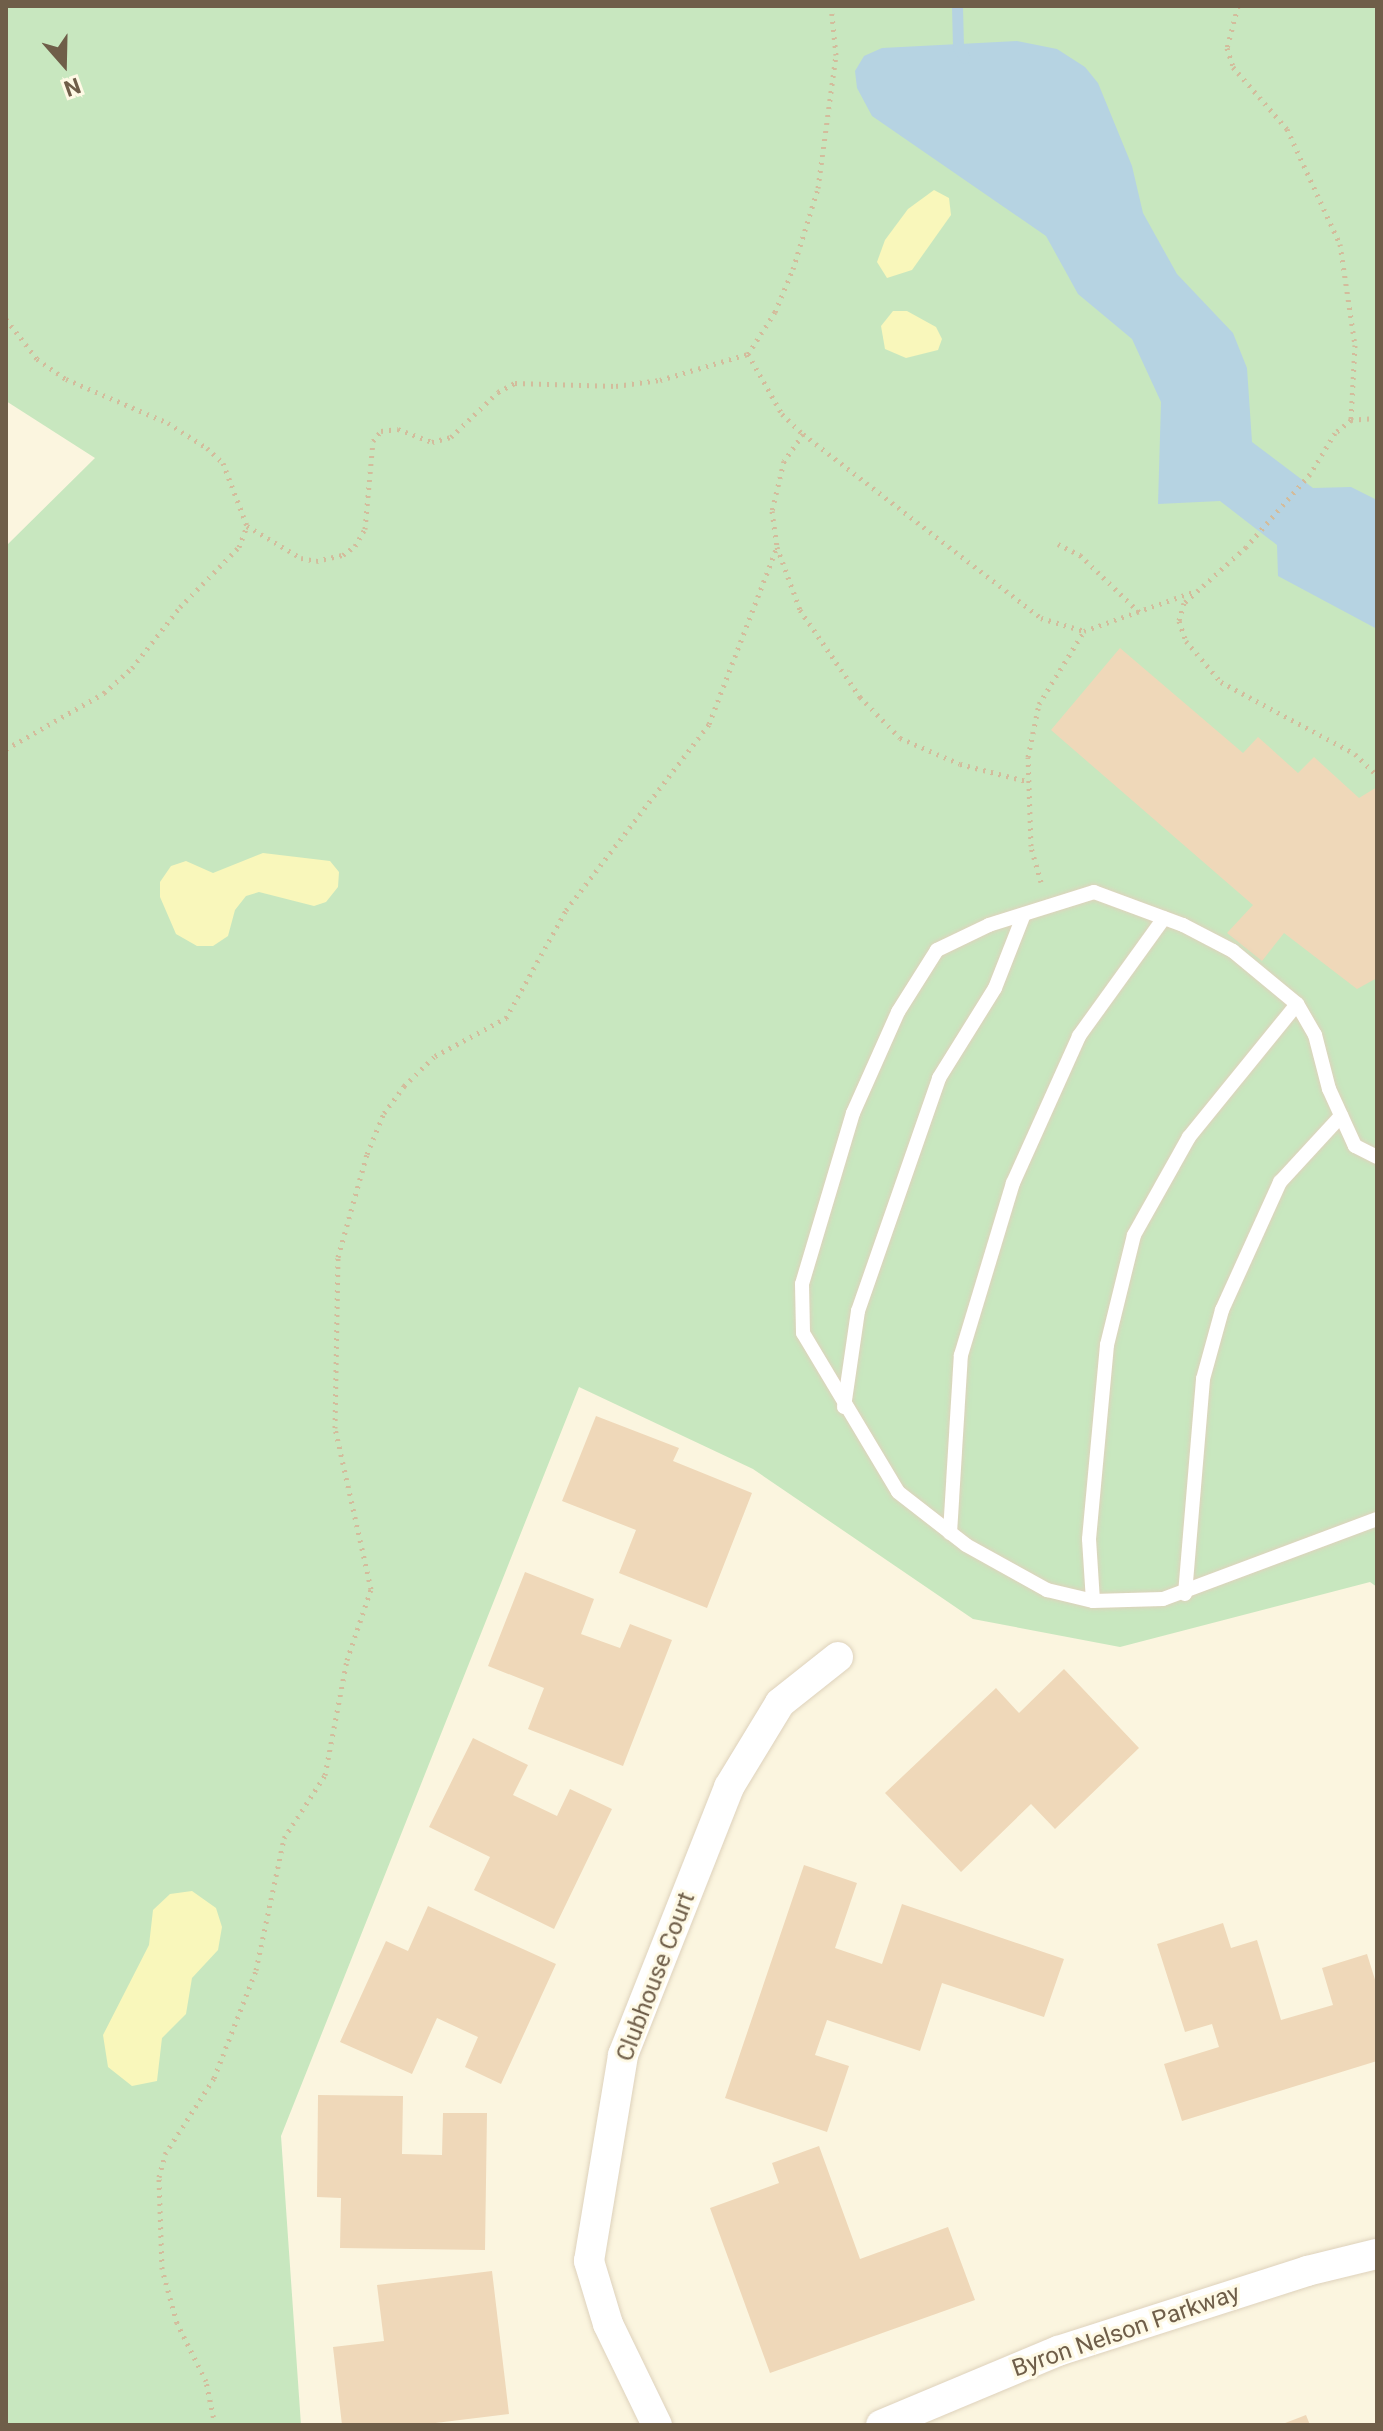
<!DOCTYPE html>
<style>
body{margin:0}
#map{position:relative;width:1383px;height:2431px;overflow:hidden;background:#fbf5df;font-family:Roboto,sans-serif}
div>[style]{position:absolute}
.green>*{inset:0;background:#c8e7bf}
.sand>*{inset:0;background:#f9f7bb}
.water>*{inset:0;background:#b6d3e2}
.stream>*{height:11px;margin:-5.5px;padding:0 5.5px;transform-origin:5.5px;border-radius:5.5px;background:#b6d3e2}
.building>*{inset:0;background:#efd8b9}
.path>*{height:5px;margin-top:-2.5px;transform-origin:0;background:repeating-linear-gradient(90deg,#d3bc9c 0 2px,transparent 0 8px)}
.roads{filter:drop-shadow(0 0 2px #ded2bc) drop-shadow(0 0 2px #ded2bc)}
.lane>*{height:14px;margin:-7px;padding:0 7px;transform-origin:7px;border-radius:7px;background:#fff}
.street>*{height:30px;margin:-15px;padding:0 15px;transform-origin:15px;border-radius:15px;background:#fff}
span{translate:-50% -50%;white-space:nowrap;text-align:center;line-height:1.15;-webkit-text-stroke:6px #fef9e5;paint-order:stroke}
.street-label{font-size:24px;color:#6f5e49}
.frame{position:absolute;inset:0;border:8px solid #6f5e49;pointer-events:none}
.north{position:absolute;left:24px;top:24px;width:80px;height:80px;-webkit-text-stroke:6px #fef9e5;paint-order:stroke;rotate:160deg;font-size:22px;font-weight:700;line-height:32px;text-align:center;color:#6f5e49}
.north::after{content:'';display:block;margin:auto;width:28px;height:36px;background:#6f5e49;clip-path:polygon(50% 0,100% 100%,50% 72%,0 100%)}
</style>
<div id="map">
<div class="green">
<div style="clip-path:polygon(6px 6px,1377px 6px,1377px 1587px,1370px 1582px,1120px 1647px,973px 1619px,753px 1469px,579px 1387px,281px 2136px,301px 2425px,6px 2425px,6px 546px,95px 458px,6px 401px)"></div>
</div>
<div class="sand">
<div style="clip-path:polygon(934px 190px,949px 198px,951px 215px,912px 270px,887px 278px,877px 262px,885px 240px,908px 209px)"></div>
<div style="clip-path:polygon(893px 311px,907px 311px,936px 327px,942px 339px,938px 350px,906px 358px,885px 349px,881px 326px)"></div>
<div style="clip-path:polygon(263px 853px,330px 861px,339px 872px,338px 887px,326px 902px,314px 906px,259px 892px,246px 896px,235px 910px,228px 936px,213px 946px,197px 946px,176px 934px,160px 897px,160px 882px,171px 866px,186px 861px,213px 873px)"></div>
<div style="clip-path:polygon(192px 1891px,216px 1908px,222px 1927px,218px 1950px,192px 1978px,186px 2014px,162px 2038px,157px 2081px,132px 2086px,108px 2067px,103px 2035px,149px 1945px,153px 1910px,170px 1894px)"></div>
</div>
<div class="water">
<div style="clip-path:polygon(1017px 41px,1057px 49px,1085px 67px,1098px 83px,1132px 166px,1143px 213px,1177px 274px,1233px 333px,1247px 368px,1252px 442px,1313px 488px,1351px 487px,1377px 500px,1377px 629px,1278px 576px,1277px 545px,1220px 501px,1158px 504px,1161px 402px,1132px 339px,1078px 294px,1046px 236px,872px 116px,857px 88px,855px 71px,864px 56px,882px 48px)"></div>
</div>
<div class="stream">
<div style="left:957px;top:6px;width:42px;rotate:88.6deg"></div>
<div style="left:958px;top:48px;width:12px;rotate:55deg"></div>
</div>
<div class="building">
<div style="clip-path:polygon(1120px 648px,1243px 753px,1258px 737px,1298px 773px,1314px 757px,1359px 798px,1377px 787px,1377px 978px,1357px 989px,1284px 933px,1262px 961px,1227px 933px,1253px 905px,1051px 730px)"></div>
<div style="clip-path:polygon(596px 1416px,679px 1448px,673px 1461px,752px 1493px,707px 1608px,619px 1573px,636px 1530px,562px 1501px)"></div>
<div style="clip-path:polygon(525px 1572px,594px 1599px,581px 1634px,620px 1648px,630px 1624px,672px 1640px,623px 1766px,528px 1729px,544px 1688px,488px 1666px)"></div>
<div style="clip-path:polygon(1064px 1669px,1139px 1748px,1055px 1829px,1031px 1804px,961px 1872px,885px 1793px,996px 1688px,1019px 1713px)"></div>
<div style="clip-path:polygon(473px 1738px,528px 1765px,513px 1795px,557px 1816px,570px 1789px,612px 1809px,554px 1929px,474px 1890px,490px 1857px,429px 1827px)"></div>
<div style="clip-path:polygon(804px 1865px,857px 1883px,835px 1948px,882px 1964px,902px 1904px,1064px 1959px,1044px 2017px,942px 1983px,920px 2051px,827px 2020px,815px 2055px,849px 2066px,827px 2132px,725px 2098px)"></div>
<div style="clip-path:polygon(428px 1906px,556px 1964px,501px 2084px,465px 2067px,478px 2037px,437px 2018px,412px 2074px,340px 2042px,386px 1941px,408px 1951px)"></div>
<div style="clip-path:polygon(1223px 1923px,1231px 1948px,1257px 1940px,1281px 2020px,1333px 2005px,1322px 1968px,1367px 1954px,1377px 1986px,1377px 2061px,1182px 2121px,1164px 2064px,1219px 2047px,1212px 2024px,1185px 2032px,1157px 1944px)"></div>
<div style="clip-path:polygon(318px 2095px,403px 2096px,402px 2154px,442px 2155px,443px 2113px,487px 2113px,485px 2250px,340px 2248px,341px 2198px,317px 2197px)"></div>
<div style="clip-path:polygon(819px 2146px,860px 2259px,948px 2227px,975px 2300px,770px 2373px,710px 2208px,779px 2183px,772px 2163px)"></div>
<div style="clip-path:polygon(492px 2271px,509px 2414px,419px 2425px,342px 2425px,333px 2347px,384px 2341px,377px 2285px)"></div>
<div style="clip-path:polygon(1306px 2415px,1310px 2425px,1280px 2425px)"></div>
</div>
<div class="path">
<div style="left:1238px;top:6px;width:43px;rotate:104.7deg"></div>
<div style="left:1227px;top:48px;width:20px;rotate:72deg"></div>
<div style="left:1233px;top:67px;width:82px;rotate:48.9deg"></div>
<div style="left:1287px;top:129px;width:127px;rotate:65.3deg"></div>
<div style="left:1340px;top:244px;width:102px;rotate:81.6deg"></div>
<div style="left:1355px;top:345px;width:75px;rotate:93.1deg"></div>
<div style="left:6px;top:319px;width:51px;rotate:52.2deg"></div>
<div style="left:37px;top:359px;width:35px;rotate:35deg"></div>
<div style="left:66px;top:379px;width:111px;rotate:23.3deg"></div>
<div style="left:168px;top:423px;width:46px;rotate:32.7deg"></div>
<div style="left:207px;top:448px;width:22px;rotate:43deg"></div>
<div style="left:223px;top:463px;width:67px;rotate:69.1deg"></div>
<div style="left:247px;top:526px;width:63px;rotate:30.7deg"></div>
<div style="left:301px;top:558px;width:15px;rotate:11deg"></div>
<div style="left:316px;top:561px;width:28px;rotate:-13deg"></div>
<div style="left:343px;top:555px;width:15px;rotate:-37deg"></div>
<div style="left:355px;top:546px;width:20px;rotate:-60deg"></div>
<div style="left:365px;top:529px;width:88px;rotate:-84.8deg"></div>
<div style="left:373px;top:441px;width:13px;rotate:-51deg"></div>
<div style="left:381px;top:431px;width:17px;rotate:-7deg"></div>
<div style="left:398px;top:429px;width:36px;rotate:21deg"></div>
<div style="left:432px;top:442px;width:20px;rotate:-15deg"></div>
<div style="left:451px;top:437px;width:65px;rotate:-43.8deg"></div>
<div style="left:498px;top:392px;width:19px;rotate:-28deg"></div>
<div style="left:515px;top:383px;width:101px;rotate:1.7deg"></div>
<div style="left:616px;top:386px;width:44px;rotate:-7.8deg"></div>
<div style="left:660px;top:380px;width:92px;rotate:-16.5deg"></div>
<div style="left:748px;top:354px;width:69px;rotate:60.5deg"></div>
<div style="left:782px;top:414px;width:29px;rotate:44deg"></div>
<div style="left:803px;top:434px;width:301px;rotate:37.7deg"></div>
<div style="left:1041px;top:618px;width:45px;rotate:16.8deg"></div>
<div style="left:1084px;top:631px;width:119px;rotate:-19.7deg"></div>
<div style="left:748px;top:354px;width:50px;rotate:-57.3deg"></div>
<div style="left:775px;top:312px;width:47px;rotate:-67.3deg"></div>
<div style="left:793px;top:269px;width:85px;rotate:-72.8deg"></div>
<div style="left:818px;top:188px;width:134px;rotate:-82.3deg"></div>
<div style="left:836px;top:55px;width:49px;rotate:-95.8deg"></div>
<div style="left:1377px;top:418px;width:26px;rotate:176deg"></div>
<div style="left:1351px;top:420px;width:21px;rotate:141deg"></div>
<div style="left:1335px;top:433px;width:48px;rotate:121.4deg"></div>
<div style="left:1310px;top:474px;width:97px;rotate:131.2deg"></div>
<div style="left:1246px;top:547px;width:84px;rotate:137.9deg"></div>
<div style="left:1184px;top:603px;width:19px;rotate:106deg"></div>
<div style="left:1179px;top:621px;width:21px;rotate:71deg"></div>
<div style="left:1186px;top:641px;width:54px;rotate:49.5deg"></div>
<div style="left:1221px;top:682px;width:152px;rotate:28.2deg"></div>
<div style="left:1355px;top:754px;width:30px;rotate:44deg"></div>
<div style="left:803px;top:434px;width:33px;rotate:125deg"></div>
<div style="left:784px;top:461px;width:51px;rotate:103.5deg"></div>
<div style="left:772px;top:511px;width:36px;rotate:82deg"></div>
<div style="left:777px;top:547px;width:67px;rotate:69.9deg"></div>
<div style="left:800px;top:610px;width:106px;rotate:55.4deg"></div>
<div style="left:860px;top:697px;width:57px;rotate:45.7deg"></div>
<div style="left:900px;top:738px;width:65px;rotate:23.4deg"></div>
<div style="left:960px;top:764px;width:68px;rotate:14.4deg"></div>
<div style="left:1058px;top:544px;width:25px;rotate:27deg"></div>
<div style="left:1080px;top:555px;width:83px;rotate:44deg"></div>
<div style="left:6px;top:749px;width:113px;rotate:-29.7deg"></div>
<div style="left:104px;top:693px;width:38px;rotate:-42deg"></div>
<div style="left:132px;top:668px;width:78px;rotate:-51.8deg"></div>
<div style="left:180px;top:607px;width:84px;rotate:-45.5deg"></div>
<div style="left:239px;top:547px;width:22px;rotate:-69deg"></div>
<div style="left:1041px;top:882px;width:37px;rotate:-106deg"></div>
<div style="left:1031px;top:846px;width:89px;rotate:-91.9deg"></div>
<div style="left:1028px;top:757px;width:54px;rotate:-78.3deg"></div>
<div style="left:1039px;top:704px;width:86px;rotate:-58.3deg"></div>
<div style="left:215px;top:2425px;width:45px;rotate:-101.6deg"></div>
<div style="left:206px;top:2381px;width:65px;rotate:-116.6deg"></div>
<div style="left:177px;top:2323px;width:56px;rotate:-105.5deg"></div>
<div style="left:162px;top:2269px;width:92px;rotate:-91.9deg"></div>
<div style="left:159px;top:2177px;width:24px;rotate:-75deg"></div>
<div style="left:165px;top:2154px;width:90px;rotate:-57.2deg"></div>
<div style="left:214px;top:2078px;width:116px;rotate:-68.7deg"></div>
<div style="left:256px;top:1970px;width:135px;rotate:-78deg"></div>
<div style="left:284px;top:1838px;width:75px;rotate:-56.9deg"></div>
<div style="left:325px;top:1775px;width:117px;rotate:-79.2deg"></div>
<div style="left:347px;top:1660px;width:75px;rotate:-71.3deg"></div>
<div style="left:371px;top:1589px;width:165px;rotate:-102.6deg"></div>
<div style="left:335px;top:1428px;width:171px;rotate:-89deg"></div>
<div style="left:338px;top:1257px;width:107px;rotate:-74.3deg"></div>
<div style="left:367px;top:1154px;width:44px;rotate:-67.5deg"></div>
<div style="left:384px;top:1113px;width:34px;rotate:-53deg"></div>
<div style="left:404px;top:1086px;width:43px;rotate:-44.1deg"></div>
<div style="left:435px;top:1056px;width:81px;rotate:-28.2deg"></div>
<div style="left:506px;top:1018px;width:124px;rotate:-60.9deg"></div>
<div style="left:566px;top:910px;width:235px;rotate:-52.4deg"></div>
<div style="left:709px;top:724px;width:190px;rotate:-69deg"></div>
</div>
<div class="roads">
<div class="lane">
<div style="left:1377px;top:1157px;width:25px;rotate:-153deg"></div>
<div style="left:1355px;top:1146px;width:63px;rotate:-114.5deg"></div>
<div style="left:1329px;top:1089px;width:56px;rotate:-104.5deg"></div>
<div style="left:1315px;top:1035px;width:36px;rotate:-120deg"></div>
<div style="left:1297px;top:1004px;width:83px;rotate:-140.4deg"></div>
<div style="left:1233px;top:951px;width:56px;rotate:-152.5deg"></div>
<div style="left:1183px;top:925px;width:95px;rotate:-159.7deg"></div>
<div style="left:1094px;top:892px;width:110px;rotate:162.6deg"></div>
<div style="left:989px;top:925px;width:58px;rotate:154.3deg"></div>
<div style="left:937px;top:950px;width:73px;rotate:122.2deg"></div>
<div style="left:898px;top:1012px;width:111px;rotate:114deg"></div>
<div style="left:853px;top:1113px;width:178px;rotate:106.6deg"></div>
<div style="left:802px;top:1284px;width:49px;rotate:88.8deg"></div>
<div style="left:803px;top:1333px;width:185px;rotate:59.1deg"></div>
<div style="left:898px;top:1492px;width:86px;rotate:37.9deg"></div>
<div style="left:966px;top:1545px;width:93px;rotate:29.1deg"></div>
<div style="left:1047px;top:1590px;width:47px;rotate:13.4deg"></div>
<div style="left:1093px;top:1601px;width:70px;rotate:-1.6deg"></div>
<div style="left:1163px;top:1599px;width:228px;rotate:-20.5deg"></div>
<div style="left:844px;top:1407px;width:97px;rotate:-81.7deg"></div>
<div style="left:858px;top:1311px;width:247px;rotate:-70.8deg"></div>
<div style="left:939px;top:1078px;width:106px;rotate:-58.1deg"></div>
<div style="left:995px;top:988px;width:79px;rotate:-68.6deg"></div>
<div style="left:950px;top:1533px;width:178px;rotate:-86.5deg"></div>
<div style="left:961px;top:1355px;width:180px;rotate:-73.2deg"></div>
<div style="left:1013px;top:1183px;width:161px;rotate:-65.8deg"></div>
<div style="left:1079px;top:1036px;width:145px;rotate:-54.2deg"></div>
<div style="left:1185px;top:1594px;width:216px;rotate:-85.2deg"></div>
<div style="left:1203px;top:1379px;width:72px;rotate:-74.6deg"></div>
<div style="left:1222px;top:1310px;width:141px;rotate:-65.6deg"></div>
<div style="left:1280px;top:1182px;width:90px;rotate:-47.3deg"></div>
<div style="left:1093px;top:1601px;width:62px;rotate:-93.7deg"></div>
<div style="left:1089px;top:1539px;width:195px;rotate:-84.7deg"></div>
<div style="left:1107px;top:1345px;width:113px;rotate:-76.2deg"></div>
<div style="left:1134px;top:1235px;width:112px;rotate:-60.7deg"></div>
<div style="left:1189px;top:1137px;width:171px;rotate:-50.9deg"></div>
</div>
<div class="street">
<div style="left:657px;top:2425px;width:112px;rotate:-115.9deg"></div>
<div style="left:608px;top:2324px;width:66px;rotate:-106.8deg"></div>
<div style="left:589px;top:2261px;width:209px;rotate:-80.6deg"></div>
<div style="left:623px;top:2055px;width:288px;rotate:-68.4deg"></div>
<div style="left:729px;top:1787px;width:98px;rotate:-58.7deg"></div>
<div style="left:780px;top:1703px;width:74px;rotate:-38.4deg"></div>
<div style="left:881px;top:2425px;width:192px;rotate:-22.7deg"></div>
<div style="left:1058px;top:2351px;width:262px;rotate:-17.8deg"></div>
<div style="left:1307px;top:2271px;width:72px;rotate:-13.7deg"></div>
</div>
</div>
<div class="street-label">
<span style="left:656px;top:1977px;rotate:-69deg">Clubhouse Court</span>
<span style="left:1126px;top:2331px;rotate:-19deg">Byron Nelson Parkway</span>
</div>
<div class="frame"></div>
<div class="north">N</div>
</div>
